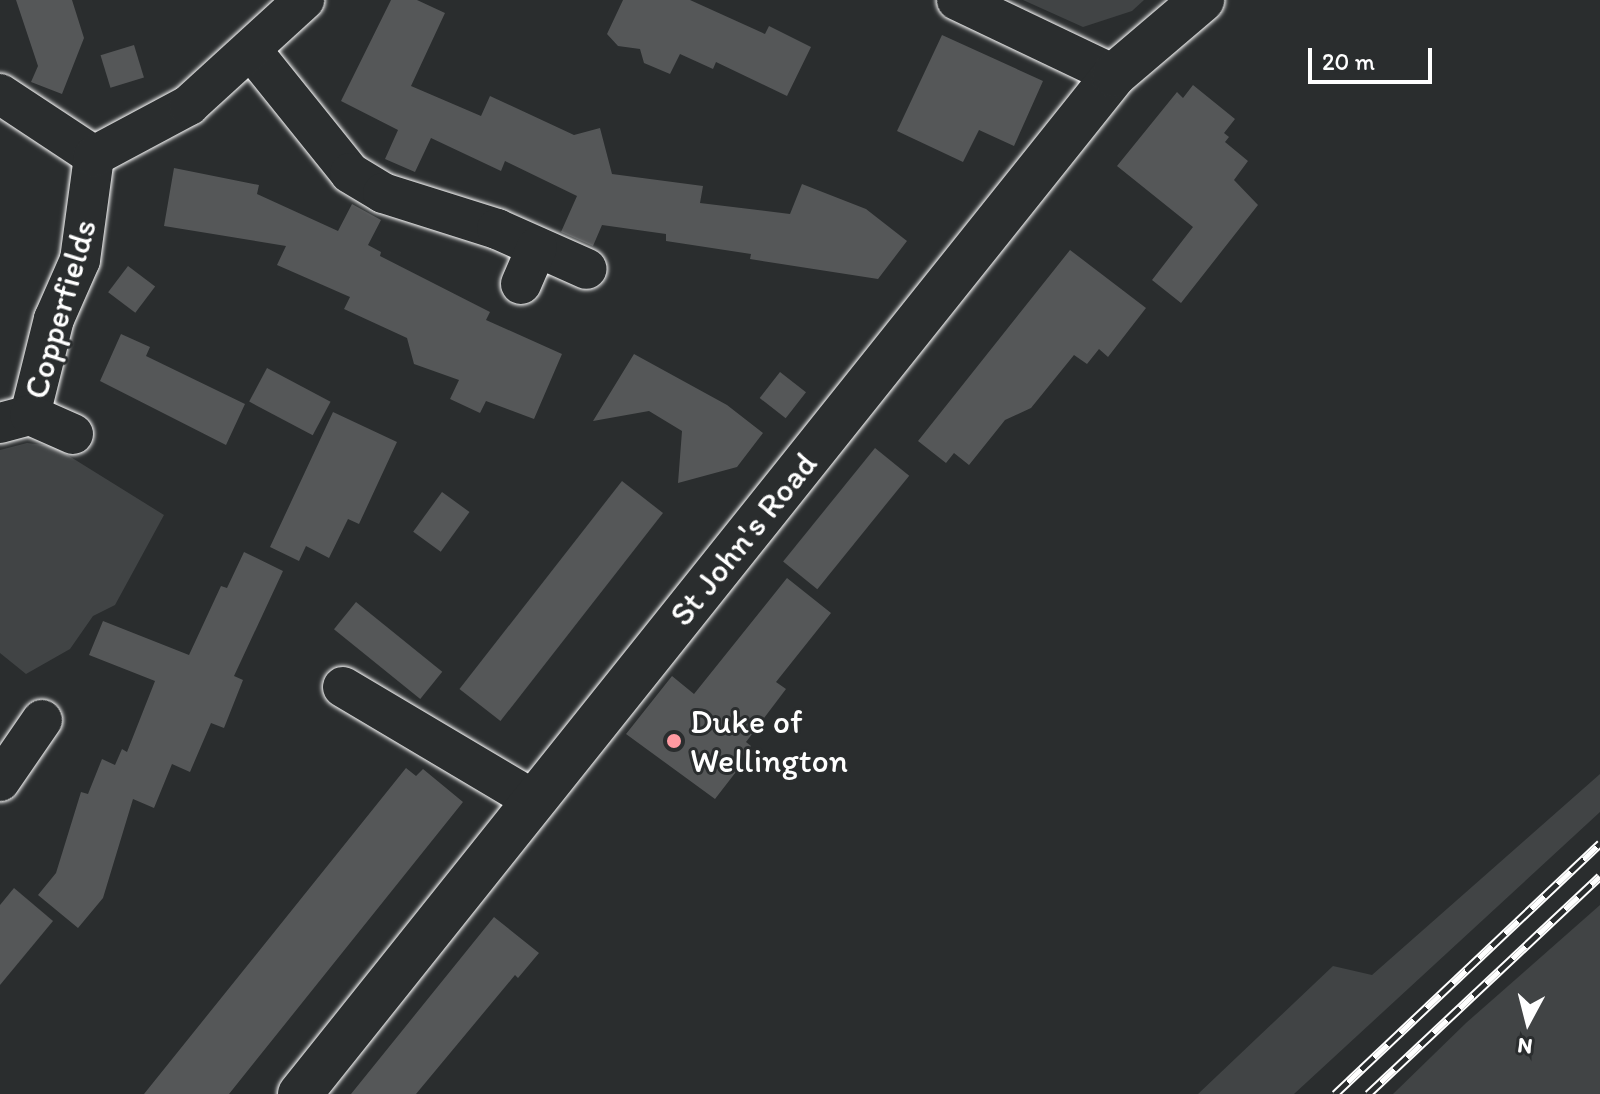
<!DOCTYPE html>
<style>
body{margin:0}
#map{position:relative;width:1600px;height:1094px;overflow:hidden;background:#2a2d2e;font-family:Itim,sans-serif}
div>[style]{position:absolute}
.green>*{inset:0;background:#414445}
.building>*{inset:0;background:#555758;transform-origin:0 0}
.roads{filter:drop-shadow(0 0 2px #fff) drop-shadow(0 0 2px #fff)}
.minor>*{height:40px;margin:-20px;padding:0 20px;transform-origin:20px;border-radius:20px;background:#2a2d2e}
.tertiary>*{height:44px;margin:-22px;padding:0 22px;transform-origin:22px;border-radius:22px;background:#2a2d2e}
.rail>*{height:9px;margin-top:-4.5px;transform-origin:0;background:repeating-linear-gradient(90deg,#2a2d2e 0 18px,#fff 0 36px);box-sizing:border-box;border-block:2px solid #fff}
.dots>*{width:22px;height:22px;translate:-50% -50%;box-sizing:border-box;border:4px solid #2a2d2e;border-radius:50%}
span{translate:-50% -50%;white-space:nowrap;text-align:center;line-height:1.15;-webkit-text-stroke:6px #2a2d2e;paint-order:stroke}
.street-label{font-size:34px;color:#fff}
.poi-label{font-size:34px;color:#fff}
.left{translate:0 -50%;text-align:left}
.north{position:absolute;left:1488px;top:982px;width:80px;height:80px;-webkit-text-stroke:6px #2a2d2e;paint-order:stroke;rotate:187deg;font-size:22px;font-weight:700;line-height:32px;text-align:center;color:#fff}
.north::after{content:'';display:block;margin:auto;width:28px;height:36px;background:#fff;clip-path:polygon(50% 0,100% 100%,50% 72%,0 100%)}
.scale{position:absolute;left:1308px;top:48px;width:124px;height:36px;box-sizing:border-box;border:4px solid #fff;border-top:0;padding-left:10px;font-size:24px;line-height:28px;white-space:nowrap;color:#fff;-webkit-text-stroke:6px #2a2d2e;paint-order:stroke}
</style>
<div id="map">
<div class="green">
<div style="clip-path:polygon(1023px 0,1144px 0,1132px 11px,1083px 27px)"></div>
<div style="clip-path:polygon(27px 443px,53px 446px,164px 515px,115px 605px,93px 616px,70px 649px,26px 674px,0 653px,0 450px)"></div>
<div style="clip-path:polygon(1600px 774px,1600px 812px,1294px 1094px,1198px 1094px,1333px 966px,1372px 975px)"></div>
<div style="clip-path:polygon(1600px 905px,1600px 1094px,1393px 1094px,1466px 1023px)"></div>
</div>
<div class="building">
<div style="clip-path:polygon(16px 0,72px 0,84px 38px,62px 94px,31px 82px,38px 66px)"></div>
<div style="clip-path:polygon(391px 0,417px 0,445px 13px,411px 86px,481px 116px,490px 96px,574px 135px,600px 128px,612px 174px,703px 186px,700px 203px,790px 214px,802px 184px,866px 209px,907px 241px,878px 279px,750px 259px,751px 254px,666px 241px,666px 234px,602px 225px,593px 246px,561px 232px,577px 196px,505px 161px,501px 171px,431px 138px,415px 172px,385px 159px,398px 130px,341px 101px)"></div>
<div style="clip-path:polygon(623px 0,690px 0,765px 34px,769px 26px,811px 47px,787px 96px,716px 62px,713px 69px,680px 54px,670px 74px,644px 63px,640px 49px,618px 46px,607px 34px)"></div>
<div style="clip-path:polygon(942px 35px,1043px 81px,1014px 146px,979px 130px,963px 162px,897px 131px)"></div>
<div style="left:134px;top:45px;width:34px;height:35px;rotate:73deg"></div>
<div style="clip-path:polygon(1193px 85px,1235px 119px,1224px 133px,1229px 137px,1225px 142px,1248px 161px,1234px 180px,1258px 205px,1181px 303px,1152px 280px,1193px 227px,1117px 166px,1177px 92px,1183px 98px)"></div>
<div style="clip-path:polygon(174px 168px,259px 185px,257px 194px,338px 231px,352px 204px,381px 220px,368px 245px,381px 252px,380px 256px,490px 312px,486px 320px,562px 354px,534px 419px,486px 401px,480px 413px,450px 399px,459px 380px,414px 364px,407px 338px,344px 309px,350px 297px,277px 265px,286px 246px,164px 226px)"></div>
<div style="clip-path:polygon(1070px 250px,1146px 308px,1108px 357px,1099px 349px,1087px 364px,1074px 355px,1031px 408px,1005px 420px,969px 465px,954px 453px,946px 463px,918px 441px)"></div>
<div style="left:128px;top:266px;width:34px;height:33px;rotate:37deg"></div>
<div style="clip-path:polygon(121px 334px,150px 347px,146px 356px,245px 404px,226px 445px,100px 381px)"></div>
<div style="clip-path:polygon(634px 354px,727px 405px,763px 433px,737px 467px,678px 483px,682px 431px,649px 411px,593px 421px)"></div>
<div style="left:267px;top:368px;width:72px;height:38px;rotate:28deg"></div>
<div style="left:780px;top:372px;width:33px;height:33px;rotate:38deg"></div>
<div style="clip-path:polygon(333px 412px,397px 442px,359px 524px,348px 519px,329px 558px,306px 546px,299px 561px,270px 547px)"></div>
<div style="left:875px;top:448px;width:44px;height:146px;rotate:39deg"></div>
<div style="left:622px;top:481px;width:52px;height:264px;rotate:38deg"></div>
<div style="left:442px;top:492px;width:34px;height:49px;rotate:36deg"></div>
<div style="clip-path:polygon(244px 552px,283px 571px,234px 676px,243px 680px,224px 728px,211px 723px,190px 772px,172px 764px,154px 808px,133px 799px,103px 898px,78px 928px,38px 895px,56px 873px,81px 792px,88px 794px,102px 759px,115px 765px,122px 749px,127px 752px,155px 681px,89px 655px,103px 621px,189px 655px,221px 586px,227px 588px)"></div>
<div style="clip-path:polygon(787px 578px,831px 613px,776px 682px,786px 689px,746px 742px,751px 746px,736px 765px,739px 768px,715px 799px,626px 734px,672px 676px,694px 694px)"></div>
<div style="left:356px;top:602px;width:111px;height:35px;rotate:39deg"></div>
<div style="clip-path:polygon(406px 768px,416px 776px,423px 769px,463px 802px,229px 1094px,144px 1094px)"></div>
<div style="clip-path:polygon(14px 888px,53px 921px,0 985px,0 905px)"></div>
<div style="clip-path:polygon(494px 917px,539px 953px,518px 978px,515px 975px,416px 1094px,351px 1094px)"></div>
</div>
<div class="roads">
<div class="minor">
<div style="left:957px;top:0;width:174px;rotate:25.5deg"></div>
<div style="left:252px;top:51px;width:156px;rotate:51.2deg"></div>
<div style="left:350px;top:173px;width:39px;rotate:31deg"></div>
<div style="left:383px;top:193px;width:120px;rotate:17.5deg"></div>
<div style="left:497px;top:229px;width:98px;rotate:24deg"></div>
<div style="left:0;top:94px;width:113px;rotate:33.4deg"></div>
<div style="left:521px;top:284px;width:40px;rotate:-66.6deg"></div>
<div style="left:30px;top:415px;width:99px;rotate:-76deg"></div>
<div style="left:54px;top:319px;width:64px;rotate:-66.2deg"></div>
<div style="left:80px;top:260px;width:105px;rotate:-82.3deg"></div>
<div style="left:94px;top:156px;width:108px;rotate:-28.2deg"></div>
<div style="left:189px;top:105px;width:156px;rotate:-42.4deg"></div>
<div style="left:0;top:423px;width:31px;rotate:-15deg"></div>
<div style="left:30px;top:415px;width:47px;rotate:23.8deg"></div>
<div style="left:343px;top:687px;width:221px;rotate:30.7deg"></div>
<div style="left:0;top:781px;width:74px;rotate:-55.5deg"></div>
</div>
<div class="tertiary">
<div style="left:300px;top:1094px;width:1304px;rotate:-51.38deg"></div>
<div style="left:1114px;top:75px;width:116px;rotate:-40.4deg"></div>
</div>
</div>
<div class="rail">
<div style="left:1335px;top:1094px;width:365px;rotate:-43.4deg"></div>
<div style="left:1368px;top:1094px;width:318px;rotate:-43.2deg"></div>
</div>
<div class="dots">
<div style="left:674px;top:741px;background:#ff9aa2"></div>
</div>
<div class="street-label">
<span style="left:60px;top:309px;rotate:-74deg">Copperfields</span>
<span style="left:743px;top:539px;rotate:-51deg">St John's Road</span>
</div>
<div class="poi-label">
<span class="left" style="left:690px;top:741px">Duke of<br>Wellington</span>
</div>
<div class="north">N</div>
<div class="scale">20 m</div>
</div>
